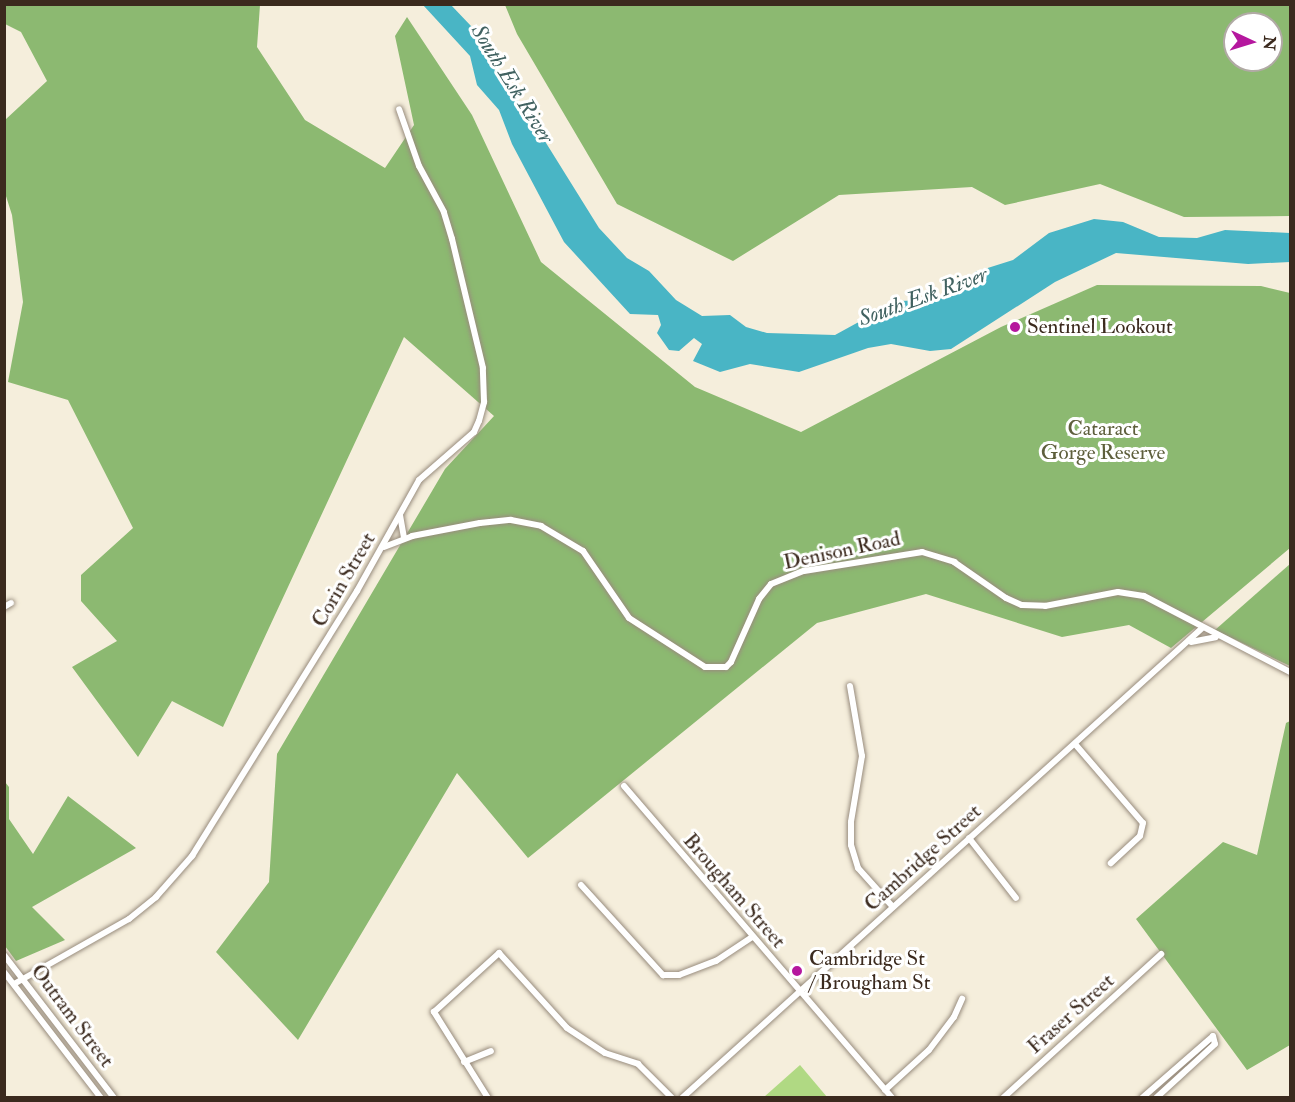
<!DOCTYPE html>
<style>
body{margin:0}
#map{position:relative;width:1295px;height:1102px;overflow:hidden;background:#f5eedc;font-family:"IM FELL Double Pica",serif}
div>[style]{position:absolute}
.green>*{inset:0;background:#b0d983}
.forest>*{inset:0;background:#8cb971}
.water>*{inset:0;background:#49b5c5}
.roads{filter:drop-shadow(0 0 2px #988c7d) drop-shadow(0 0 2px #988c7d)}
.street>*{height:6px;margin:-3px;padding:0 3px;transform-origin:3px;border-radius:3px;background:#fff}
.dots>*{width:16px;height:16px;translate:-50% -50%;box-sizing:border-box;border:3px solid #fff;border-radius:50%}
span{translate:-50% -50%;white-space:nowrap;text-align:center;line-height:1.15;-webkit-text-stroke:6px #fff;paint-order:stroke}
.poi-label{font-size:21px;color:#3b2a1e}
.left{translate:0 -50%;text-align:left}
.park-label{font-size:21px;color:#5e5f3c}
.street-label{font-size:21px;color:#3b2a1e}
.water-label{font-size:22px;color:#416261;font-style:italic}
.frame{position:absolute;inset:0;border:6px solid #3b2a1e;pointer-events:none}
.north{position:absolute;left:1223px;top:12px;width:60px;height:60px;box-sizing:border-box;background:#fff;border:2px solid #b1aaa5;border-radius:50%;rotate:94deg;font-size:16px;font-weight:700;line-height:24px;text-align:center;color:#3b2a1e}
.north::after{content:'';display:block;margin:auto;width:21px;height:27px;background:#b5179e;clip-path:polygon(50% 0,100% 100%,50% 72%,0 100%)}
</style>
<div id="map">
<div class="green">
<div style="clip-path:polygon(800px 1065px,827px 1097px,764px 1097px)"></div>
</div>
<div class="forest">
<div style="clip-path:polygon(5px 5px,260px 5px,257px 47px,305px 120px,385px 168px,414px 125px,395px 36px,407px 17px,472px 115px,541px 262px,695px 387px,801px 432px,1001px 327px,1097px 285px,1261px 286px,1290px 293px,1290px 548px,1171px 648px,1129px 625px,1062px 637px,926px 594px,817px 623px,528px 858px,457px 773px,298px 1040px,216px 952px,269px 882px,277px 754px,445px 469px,494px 416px,404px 337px,223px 727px,172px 701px,138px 757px,72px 667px,117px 641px,81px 601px,81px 575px,133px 528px,68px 400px,8px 382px,23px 302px,12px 215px,5px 193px,5px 120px,47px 81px,21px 32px,5px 24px)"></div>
<div style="clip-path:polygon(evenodd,505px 5px,1290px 5px,1290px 216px,1184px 217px,1100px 184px,1005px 205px,972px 187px,839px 195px,733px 261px,617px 204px,517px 34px,505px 5px,1235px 24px,1271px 24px,1271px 60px,1235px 60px,1235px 24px)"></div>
<div style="clip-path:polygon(1290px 564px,1290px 666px,1215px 630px)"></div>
<div style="clip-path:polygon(1290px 721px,1290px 1045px,1247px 1070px,1136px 919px,1223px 842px,1257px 855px,1286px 723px)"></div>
<div style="clip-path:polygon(5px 782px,9px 787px,9px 819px,33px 854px,68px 796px,136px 848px,32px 907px,65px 940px,16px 961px,5px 946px)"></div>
</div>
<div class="water">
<div style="clip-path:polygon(423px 5px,451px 5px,471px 26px,495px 70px,528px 114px,599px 228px,627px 258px,649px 271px,676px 300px,702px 316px,730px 315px,746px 327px,767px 333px,835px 335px,897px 301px,937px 300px,955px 292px,975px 272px,1013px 260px,1049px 233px,1094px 219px,1123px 222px,1159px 237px,1197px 238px,1225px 230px,1290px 233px,1290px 262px,1248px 264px,1116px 253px,1055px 282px,951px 349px,930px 351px,891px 344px,868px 348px,799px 372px,750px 364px,720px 372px,693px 361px,702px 344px,694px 338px,679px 351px,669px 350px,657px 333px,661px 325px,658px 315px,630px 314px,564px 242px,512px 144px,499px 110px,477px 85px,470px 56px)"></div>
</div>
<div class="roads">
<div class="street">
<div style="left:400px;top:515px;width:23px;rotate:80deg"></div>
<div style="left:384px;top:547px;width:30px;rotate:-21deg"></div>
<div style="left:412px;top:536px;width:69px;rotate:-10.8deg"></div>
<div style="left:480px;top:523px;width:31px;rotate:-6deg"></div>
<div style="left:511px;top:520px;width:31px;rotate:11deg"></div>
<div style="left:541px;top:526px;width:49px;rotate:30.8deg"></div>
<div style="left:583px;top:551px;width:81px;rotate:55.5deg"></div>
<div style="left:629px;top:618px;width:90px;rotate:32.8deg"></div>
<div style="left:705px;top:667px;width:21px"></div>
<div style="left:726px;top:667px;width:7px;rotate:-45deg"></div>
<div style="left:731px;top:662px;width:69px;rotate:-66deg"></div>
<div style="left:759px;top:599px;width:19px;rotate:-51deg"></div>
<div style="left:771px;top:584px;width:35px;rotate:-22deg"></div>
<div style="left:804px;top:571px;width:120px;rotate:-9.1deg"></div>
<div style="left:922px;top:552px;width:34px;rotate:17deg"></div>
<div style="left:954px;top:562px;width:63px;rotate:34.7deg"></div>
<div style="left:1006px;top:598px;width:17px;rotate:24deg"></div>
<div style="left:1022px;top:605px;width:23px;rotate:2deg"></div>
<div style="left:1045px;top:606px;width:74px;rotate:-10.9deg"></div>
<div style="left:1118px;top:592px;width:26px;rotate:9deg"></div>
<div style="left:1144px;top:596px;width:165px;rotate:27.5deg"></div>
<div style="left:4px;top:607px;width:8px;rotate:-30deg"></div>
<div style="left:1191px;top:642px;width:25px;rotate:-11deg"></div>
<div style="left:850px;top:686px;width:71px;rotate:80.3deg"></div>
<div style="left:862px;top:756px;width:67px;rotate:99.5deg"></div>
<div style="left:851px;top:822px;width:23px;rotate:90deg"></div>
<div style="left:851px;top:845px;width:24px;rotate:73deg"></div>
<div style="left:858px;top:868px;width:52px;rotate:48.1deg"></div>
<div style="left:1075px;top:744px;width:104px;rotate:49.3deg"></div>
<div style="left:1143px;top:823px;width:13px;rotate:103deg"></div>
<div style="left:1140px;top:836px;width:40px;rotate:137deg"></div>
<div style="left:624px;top:786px;width:411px;rotate:49.3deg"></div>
<div style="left:969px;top:838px;width:76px;rotate:51.9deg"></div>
<div style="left:581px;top:885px;width:122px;rotate:47.7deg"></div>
<div style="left:663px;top:975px;width:16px"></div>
<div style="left:679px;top:975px;width:40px;rotate:-21deg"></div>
<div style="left:716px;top:961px;width:43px;rotate:-33.7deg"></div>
<div style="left:4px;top:955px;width:180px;rotate:52.4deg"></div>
<div style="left:4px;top:972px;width:159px;rotate:52.4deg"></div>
<div style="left:14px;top:984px;width:132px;rotate:-29.5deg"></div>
<div style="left:129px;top:919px;width:35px;rotate:-39deg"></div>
<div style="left:156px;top:897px;width:55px;rotate:-48.7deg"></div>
<div style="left:192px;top:856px;width:312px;rotate:-58.1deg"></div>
<div style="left:357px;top:591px;width:127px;rotate:-60.8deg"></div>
<div style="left:419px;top:480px;width:73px;rotate:-41.1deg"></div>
<div style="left:474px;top:432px;width:12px;rotate:-66deg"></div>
<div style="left:479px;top:421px;width:20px;rotate:-75deg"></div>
<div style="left:484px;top:402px;width:34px;rotate:-92deg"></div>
<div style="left:483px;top:368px;width:133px;rotate:-103.5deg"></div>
<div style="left:452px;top:239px;width:28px;rotate:-107deg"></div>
<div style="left:444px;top:212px;width:52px;rotate:-118.5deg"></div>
<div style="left:419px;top:166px;width:60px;rotate:-109.3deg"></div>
<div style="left:464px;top:1062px;width:29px;rotate:-22deg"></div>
<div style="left:885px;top:1090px;width:59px;rotate:-42.3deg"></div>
<div style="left:929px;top:1050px;width:41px;rotate:-52.9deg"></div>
<div style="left:954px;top:1017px;width:20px;rotate:-66deg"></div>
<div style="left:488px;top:1098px;width:102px;rotate:-122.1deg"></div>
<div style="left:434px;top:1012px;width:88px;rotate:-42.2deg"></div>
<div style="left:499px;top:953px;width:101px;rotate:47.8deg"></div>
<div style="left:567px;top:1028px;width:45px;rotate:33.3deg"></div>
<div style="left:605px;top:1053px;width:35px;rotate:18deg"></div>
<div style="left:638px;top:1064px;width:48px;rotate:45deg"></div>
<div style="left:682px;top:1098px;width:700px;rotate:-42.1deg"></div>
<div style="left:1003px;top:1098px;width:214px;rotate:-42.3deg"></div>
<div style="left:1142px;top:1098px;width:94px;rotate:-41.1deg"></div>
<div style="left:1213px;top:1036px;width:8px;rotate:76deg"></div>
<div style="left:1215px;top:1044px;width:80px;rotate:137.5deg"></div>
</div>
</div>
<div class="dots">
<div style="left:1015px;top:327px;background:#b5179e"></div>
<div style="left:797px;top:971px;background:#b5179e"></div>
</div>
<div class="poi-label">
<span class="left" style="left:1027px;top:327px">Sentinel Lookout</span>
<span class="left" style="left:809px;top:971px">Cambridge St<br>/ Brougham St</span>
</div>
<div class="park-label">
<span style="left:1103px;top:441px">Cataract<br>Gorge Reserve</span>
</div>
<div class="street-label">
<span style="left:842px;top:551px;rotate:-12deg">Denison Road</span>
<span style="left:344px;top:580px;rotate:-60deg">Corin Street</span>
<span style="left:923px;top:858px;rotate:-42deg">Cambridge Street</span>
<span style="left:734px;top:891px;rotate:49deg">Brougham Street</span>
<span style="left:1071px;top:1014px;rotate:-42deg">Fraser Street</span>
<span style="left:72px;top:1016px;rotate:53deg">Outram Street</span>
</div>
<div class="water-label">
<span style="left:512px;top:84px;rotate:58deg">South Esk River</span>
<span style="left:923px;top:297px;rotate:-20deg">South Esk River</span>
</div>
<div class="frame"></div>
<div class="north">N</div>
</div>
